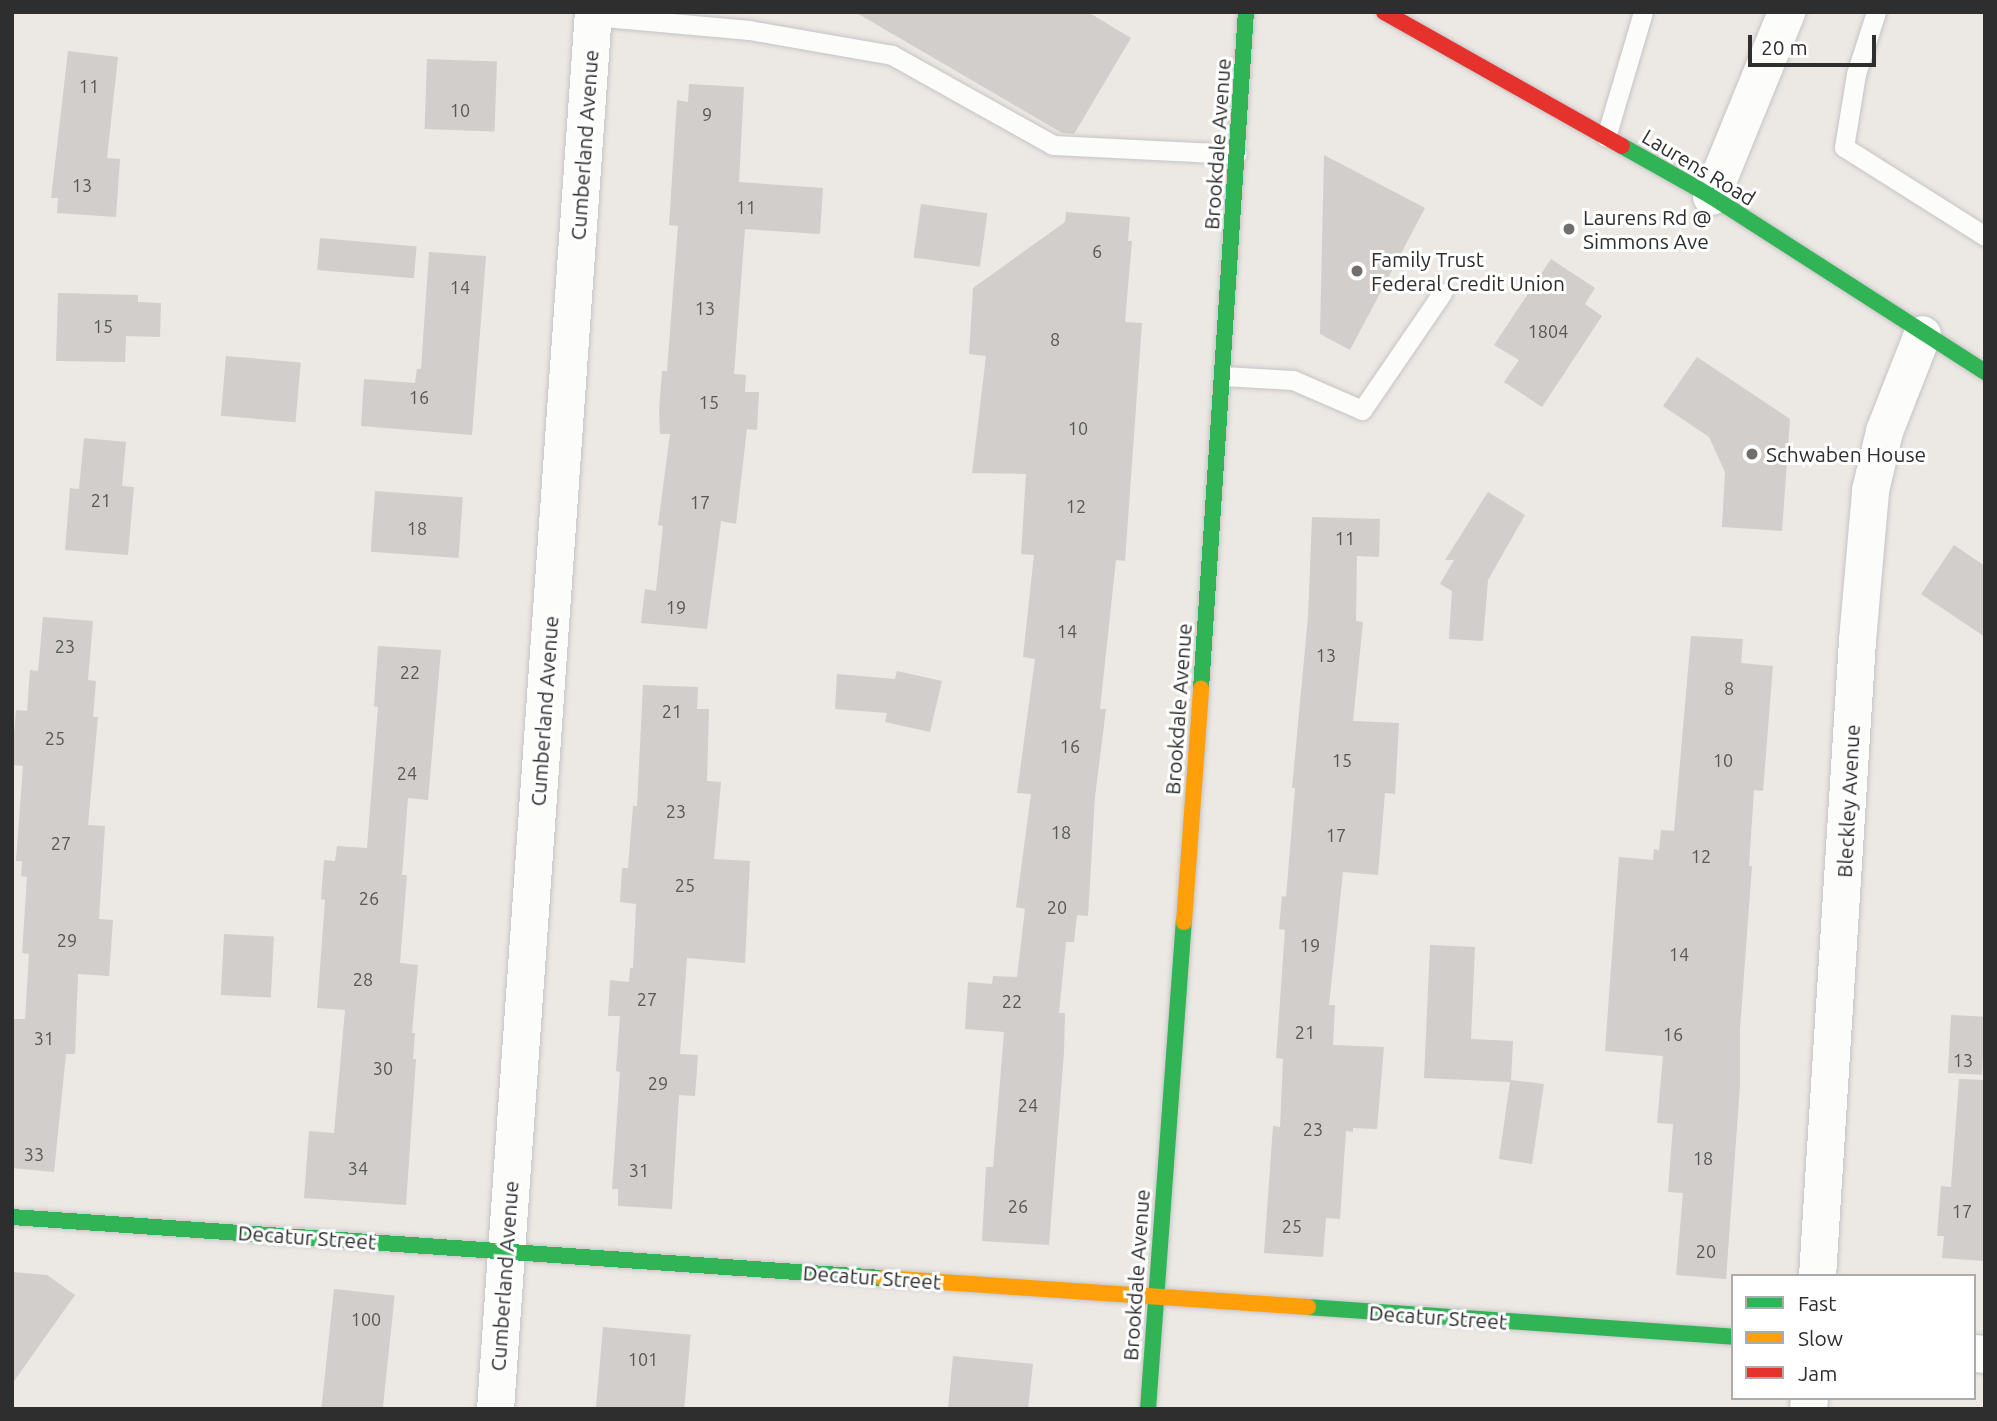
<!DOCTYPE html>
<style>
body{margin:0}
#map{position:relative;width:1997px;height:1421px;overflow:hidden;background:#ece8e4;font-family:Ubuntu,sans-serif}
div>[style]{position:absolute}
.building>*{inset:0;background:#d1cecb;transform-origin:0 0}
.roads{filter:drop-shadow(0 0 2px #c5c4c5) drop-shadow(0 0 2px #c5c4c5)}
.lane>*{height:19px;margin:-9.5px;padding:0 9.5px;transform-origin:9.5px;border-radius:9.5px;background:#fcfcfb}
.street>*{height:37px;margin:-18.5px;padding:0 18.5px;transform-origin:18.5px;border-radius:18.5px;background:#fcfcfb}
.fast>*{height:16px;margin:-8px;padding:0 8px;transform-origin:8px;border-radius:8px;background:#30b455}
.slow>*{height:16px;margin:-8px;padding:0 8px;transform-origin:8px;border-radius:8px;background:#ff9f0a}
.jam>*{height:16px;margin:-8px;padding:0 8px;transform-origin:8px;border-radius:8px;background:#e5322d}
.dots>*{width:19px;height:19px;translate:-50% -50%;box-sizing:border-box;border:4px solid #fff;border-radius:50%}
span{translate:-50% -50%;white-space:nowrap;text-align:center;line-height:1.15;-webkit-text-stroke:6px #fff;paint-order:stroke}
.number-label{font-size:18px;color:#585857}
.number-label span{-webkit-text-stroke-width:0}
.street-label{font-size:21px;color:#2e2e2e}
.poi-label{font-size:21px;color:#2e2e2e}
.left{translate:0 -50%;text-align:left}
.frame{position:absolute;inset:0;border:14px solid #2e2e2e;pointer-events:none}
.legend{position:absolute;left:1731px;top:1274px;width:245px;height:126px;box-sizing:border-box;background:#fff;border:2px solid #ababab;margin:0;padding:9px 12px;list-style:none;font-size:21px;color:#2e2e2e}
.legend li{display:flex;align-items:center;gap:14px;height:35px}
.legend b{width:35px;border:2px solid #ababab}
.scale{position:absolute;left:1748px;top:35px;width:128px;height:32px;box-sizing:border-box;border:4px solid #2e2e2e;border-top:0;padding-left:9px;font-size:21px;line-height:24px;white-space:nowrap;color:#2e2e2e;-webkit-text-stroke:5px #fff;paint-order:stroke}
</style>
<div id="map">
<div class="building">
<div style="clip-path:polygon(855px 12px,1088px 12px,1131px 38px,1074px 134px,1062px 133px)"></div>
<div style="clip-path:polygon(68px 51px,118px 57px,107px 158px,120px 159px,116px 217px,57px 213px,58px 198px,51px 198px)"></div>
<div style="left:427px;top:59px;width:70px;height:70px;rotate:2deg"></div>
<div style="clip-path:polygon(689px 84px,744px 87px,739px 182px,823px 188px,820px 234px,745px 229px,734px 374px,746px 375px,745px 392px,759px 392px,757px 430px,747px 429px,736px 524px,721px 521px,707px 629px,641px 623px,645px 589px,656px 591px,663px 526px,658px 525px,670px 434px,660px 434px,659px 411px,662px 371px,667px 371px,678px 226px,669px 225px,677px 100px,688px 102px)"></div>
<div style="clip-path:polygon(1324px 155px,1425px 208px,1350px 350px,1320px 334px)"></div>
<div style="left:921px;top:204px;width:67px;height:54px;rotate:8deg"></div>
<div style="clip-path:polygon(1066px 212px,1130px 217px,1128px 241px,1132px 241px,1125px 322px,1142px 323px,1125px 561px,1116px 560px,1100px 709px,1106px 709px,1095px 797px,1088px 916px,1077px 915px,1074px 942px,1066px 942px,1059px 1013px,1065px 1013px,1064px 1052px,1049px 1245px,982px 1241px,986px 1167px,993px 1167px,1004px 1032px,965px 1029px,968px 982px,992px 984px,993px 976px,1017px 977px,1025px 909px,1016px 907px,1031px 794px,1017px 793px,1035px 659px,1023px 657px,1034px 555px,1021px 554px,1026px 474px,972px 473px,986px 356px,969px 354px,973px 288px,1065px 222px)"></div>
<div style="left:320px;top:238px;width:97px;height:32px;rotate:5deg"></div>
<div style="clip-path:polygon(429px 252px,486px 256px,472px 435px,361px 426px,364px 379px,415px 383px,417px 369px,421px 369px)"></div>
<div style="clip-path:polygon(1551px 259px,1595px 288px,1585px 304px,1602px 316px,1542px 407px,1504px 382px,1519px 360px,1494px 345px)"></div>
<div style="clip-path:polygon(58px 293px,138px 295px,138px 302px,161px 303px,160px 337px,126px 336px,125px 362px,56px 361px)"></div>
<div style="left:226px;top:356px;width:75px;height:60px;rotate:5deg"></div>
<div style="clip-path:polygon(1697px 357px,1790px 419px,1782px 531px,1722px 527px,1725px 472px,1709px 437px,1663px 406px)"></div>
<div style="clip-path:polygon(84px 438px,126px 442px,122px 486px,134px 487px,128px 555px,65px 550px,70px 488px,79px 489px)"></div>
<div style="left:375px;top:491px;width:88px;height:61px;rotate:4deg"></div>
<div style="clip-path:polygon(1488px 492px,1525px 515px,1488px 580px,1483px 641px,1449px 639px,1452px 591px,1440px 584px,1454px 560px,1445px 560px)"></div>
<div style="clip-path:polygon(1312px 517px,1380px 519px,1379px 557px,1357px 556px,1356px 621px,1363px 622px,1353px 721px,1399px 723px,1395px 794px,1385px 793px,1378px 875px,1343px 872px,1329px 1005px,1335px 1005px,1333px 1045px,1384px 1047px,1377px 1129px,1353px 1128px,1353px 1132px,1346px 1131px,1340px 1219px,1326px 1218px,1323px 1257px,1264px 1253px,1273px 1126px,1280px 1127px,1283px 1059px,1276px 1058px,1285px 930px,1279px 929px,1282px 896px,1286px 897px,1295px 788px,1292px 788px,1308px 617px)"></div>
<div style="clip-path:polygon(1954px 545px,1985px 566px,1985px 637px,1921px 594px)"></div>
<div style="clip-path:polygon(43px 617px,93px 621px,88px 680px,96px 681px,93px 717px,98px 717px,88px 825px,105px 826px,99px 919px,113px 920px,109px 976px,78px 974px,75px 1054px,66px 1054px,54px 1172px,12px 1168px,12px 1019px,25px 1019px,29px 954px,22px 953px,27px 877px,21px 876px,22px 861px,16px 861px,23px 766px,12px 765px,12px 759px,16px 710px,27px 711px,30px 670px,38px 671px)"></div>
<div style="clip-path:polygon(1691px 636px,1743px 639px,1741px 663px,1773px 666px,1763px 791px,1754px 790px,1749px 866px,1752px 866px,1740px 1029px,1740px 1086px,1726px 1279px,1676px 1275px,1683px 1193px,1668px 1192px,1673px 1124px,1657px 1123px,1663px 1056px,1605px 1051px,1619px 857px,1653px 860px,1654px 849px,1659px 850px,1661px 830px,1674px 831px)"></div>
<div style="clip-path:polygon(378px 646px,441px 650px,428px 800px,408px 798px,402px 875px,407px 875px,400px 963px,418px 965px,412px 1033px,415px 1033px,413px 1059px,416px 1059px,406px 1205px,304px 1198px,309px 1131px,334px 1133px,345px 1010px,317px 1008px,325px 900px,321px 899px,324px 860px,335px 861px,337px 846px,367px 848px,378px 707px,374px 706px)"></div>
<div style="clip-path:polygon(897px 671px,942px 681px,930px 732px,885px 722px,887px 713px,835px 709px,837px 674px,895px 679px)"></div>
<div style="clip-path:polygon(643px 685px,698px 687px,697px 709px,709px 709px,707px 781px,721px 782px,714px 859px,750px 861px,745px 963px,687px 958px,680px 1054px,698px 1055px,695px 1096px,679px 1095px,672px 1209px,618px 1206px,618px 1189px,612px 1189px,620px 1072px,616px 1071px,620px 1016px,608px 1016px,610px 980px,629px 982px,630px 968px,633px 968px,636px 904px,620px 902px,622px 868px,628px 868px,633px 806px,637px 806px)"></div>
<div style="left:224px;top:934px;width:50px;height:61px;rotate:3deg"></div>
<div style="clip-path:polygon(1430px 945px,1475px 947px,1471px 1039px,1513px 1041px,1511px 1080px,1544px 1084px,1532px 1164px,1499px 1159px,1510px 1082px,1424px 1078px)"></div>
<div style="left:1951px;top:1015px;width:34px;height:58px;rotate:3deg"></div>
<div style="clip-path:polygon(1959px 1079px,1985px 1080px,1985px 1261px,1942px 1258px,1944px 1236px,1937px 1236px,1941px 1186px,1951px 1187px)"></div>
<div style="clip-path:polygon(12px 1272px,47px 1275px,75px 1295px,12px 1384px)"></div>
<div style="left:334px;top:1289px;width:61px;height:121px;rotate:6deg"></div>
<div style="left:603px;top:1327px;width:88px;height:83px;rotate:5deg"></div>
<div style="clip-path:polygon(953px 1356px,1033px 1364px,1028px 1409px,948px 1409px)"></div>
</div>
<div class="roads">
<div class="lane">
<div style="left:1876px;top:12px;width:65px;rotate:107.9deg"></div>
<div style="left:1856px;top:74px;width:74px;rotate:99.3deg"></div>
<div style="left:1844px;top:147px;width:167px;rotate:32.3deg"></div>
<div style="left:593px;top:16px;width:157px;rotate:5.1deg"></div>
<div style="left:749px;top:30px;width:145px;rotate:9.9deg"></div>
<div style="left:892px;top:55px;width:184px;rotate:29.2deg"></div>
<div style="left:1053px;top:145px;width:184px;rotate:2.8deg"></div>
<div style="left:1606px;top:137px;width:130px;rotate:-73.5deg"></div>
<div style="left:1223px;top:376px;width:70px;rotate:3.3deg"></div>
<div style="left:1293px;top:380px;width:75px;rotate:23.5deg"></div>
<div style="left:1362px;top:410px;width:142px;rotate:-55.6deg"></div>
</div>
<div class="street">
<div style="left:1711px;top:196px;width:199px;rotate:-67.8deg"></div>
<div style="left:1817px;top:1276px;width:637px;rotate:-86.4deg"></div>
<div style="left:1857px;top:640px;width:151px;rotate:-85deg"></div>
<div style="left:1870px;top:490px;width:61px;rotate:-76.7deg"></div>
<div style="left:1884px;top:431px;width:104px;rotate:-68.6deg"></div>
<div style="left:1974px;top:1353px;width:11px;rotate:5deg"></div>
<div style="left:495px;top:1409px;width:1400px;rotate:-85.99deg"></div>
<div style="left:1808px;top:1409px;width:11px;rotate:-85deg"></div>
</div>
<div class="fast">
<div style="left:1622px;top:146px;width:102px;rotate:29.3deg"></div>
<div style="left:1711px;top:196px;width:326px;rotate:32.7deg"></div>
<div style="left:1201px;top:689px;width:678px;rotate:-86.2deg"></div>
<div style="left:12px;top:1217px;width:873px;rotate:4.01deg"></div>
<div style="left:1308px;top:1307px;width:426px;rotate:4deg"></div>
<div style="left:1148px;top:1409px;width:488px;rotate:-85.8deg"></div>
</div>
<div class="slow">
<div style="left:1184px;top:922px;width:234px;rotate:-85.8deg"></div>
<div style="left:883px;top:1278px;width:426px;rotate:3.9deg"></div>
</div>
<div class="jam">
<div style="left:1384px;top:12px;width:273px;rotate:29.4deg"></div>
</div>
</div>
<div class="dots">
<div style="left:1569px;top:229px;background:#706f6e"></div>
<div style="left:1357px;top:271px;background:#706f6e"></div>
<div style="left:1752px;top:454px;background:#706f6e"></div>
</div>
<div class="number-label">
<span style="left:89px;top:86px">11</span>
<span style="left:460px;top:110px">10</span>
<span style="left:707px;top:114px">9</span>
<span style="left:82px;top:185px">13</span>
<span style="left:746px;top:207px">11</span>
<span style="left:1097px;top:251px">6</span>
<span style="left:460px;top:287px">14</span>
<span style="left:705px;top:308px">13</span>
<span style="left:103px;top:326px">15</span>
<span style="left:1548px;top:331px">1804</span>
<span style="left:1055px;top:339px">8</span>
<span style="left:419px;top:397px">16</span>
<span style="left:709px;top:402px">15</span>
<span style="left:1078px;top:428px">10</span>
<span style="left:101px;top:500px">21</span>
<span style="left:700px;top:502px">17</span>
<span style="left:1076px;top:506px">12</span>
<span style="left:417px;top:528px">18</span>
<span style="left:1345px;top:538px">11</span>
<span style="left:676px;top:607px">19</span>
<span style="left:1067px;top:631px">14</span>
<span style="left:65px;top:646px">23</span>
<span style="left:1326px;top:655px">13</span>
<span style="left:410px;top:672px">22</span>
<span style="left:1729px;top:688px">8</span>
<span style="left:672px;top:711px">21</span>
<span style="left:55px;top:738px">25</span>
<span style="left:1070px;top:746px">16</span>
<span style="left:1342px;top:760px">15</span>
<span style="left:1723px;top:760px">10</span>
<span style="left:407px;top:773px">24</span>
<span style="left:676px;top:811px">23</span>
<span style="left:1061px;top:832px">18</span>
<span style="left:1336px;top:835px">17</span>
<span style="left:61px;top:843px">27</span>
<span style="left:1701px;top:856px">12</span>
<span style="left:685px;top:885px">25</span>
<span style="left:369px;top:898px">26</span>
<span style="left:1057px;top:907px">20</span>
<span style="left:67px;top:940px">29</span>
<span style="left:1310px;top:945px">19</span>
<span style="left:1679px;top:954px">14</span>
<span style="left:363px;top:979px">28</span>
<span style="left:647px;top:999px">27</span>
<span style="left:1012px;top:1001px">22</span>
<span style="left:1305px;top:1032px">21</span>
<span style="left:1673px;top:1034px">16</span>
<span style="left:44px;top:1038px">31</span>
<span style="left:1963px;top:1060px">13</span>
<span style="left:383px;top:1068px">30</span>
<span style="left:658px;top:1083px">29</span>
<span style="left:1028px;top:1105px">24</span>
<span style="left:1313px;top:1129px">23</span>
<span style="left:34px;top:1154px">33</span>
<span style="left:1703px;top:1158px">18</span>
<span style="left:358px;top:1168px">34</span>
<span style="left:639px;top:1170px">31</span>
<span style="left:1018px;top:1206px">26</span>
<span style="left:1962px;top:1211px">17</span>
<span style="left:1292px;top:1226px">25</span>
<span style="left:1706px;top:1251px">20</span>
<span style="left:366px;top:1319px">100</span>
<span style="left:643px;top:1359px">101</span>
</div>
<div class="street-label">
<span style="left:1217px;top:144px;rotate:-86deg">Brookdale Avenue</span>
<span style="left:584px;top:145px;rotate:-86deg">Cumberland Avenue</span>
<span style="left:1699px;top:167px;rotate:31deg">Laurens Road</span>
<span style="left:1178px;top:709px;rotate:-86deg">Brookdale Avenue</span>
<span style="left:544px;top:711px;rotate:-86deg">Cumberland Avenue</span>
<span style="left:1848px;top:801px;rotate:-87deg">Bleckley Avenue</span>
<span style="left:307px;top:1237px;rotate:4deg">Decatur Street</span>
<span style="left:1136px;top:1275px;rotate:-86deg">Brookdale Avenue</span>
<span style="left:504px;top:1276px;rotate:-86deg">Cumberland Avenue</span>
<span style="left:872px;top:1277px;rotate:4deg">Decatur Street</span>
<span style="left:1438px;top:1317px;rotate:4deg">Decatur Street</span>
</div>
<div class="poi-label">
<span class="left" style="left:1583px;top:229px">Laurens Rd @<br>Simmons Ave</span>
<span class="left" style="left:1371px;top:271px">Family Trust<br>Federal Credit Union</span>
<span class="left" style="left:1766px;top:454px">Schwaben House</span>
</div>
<div class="frame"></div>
<ul class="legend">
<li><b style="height:9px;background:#30b455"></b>Fast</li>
<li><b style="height:9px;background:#ff9f0a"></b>Slow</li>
<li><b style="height:9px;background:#e5322d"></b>Jam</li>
</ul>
<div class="scale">20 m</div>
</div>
